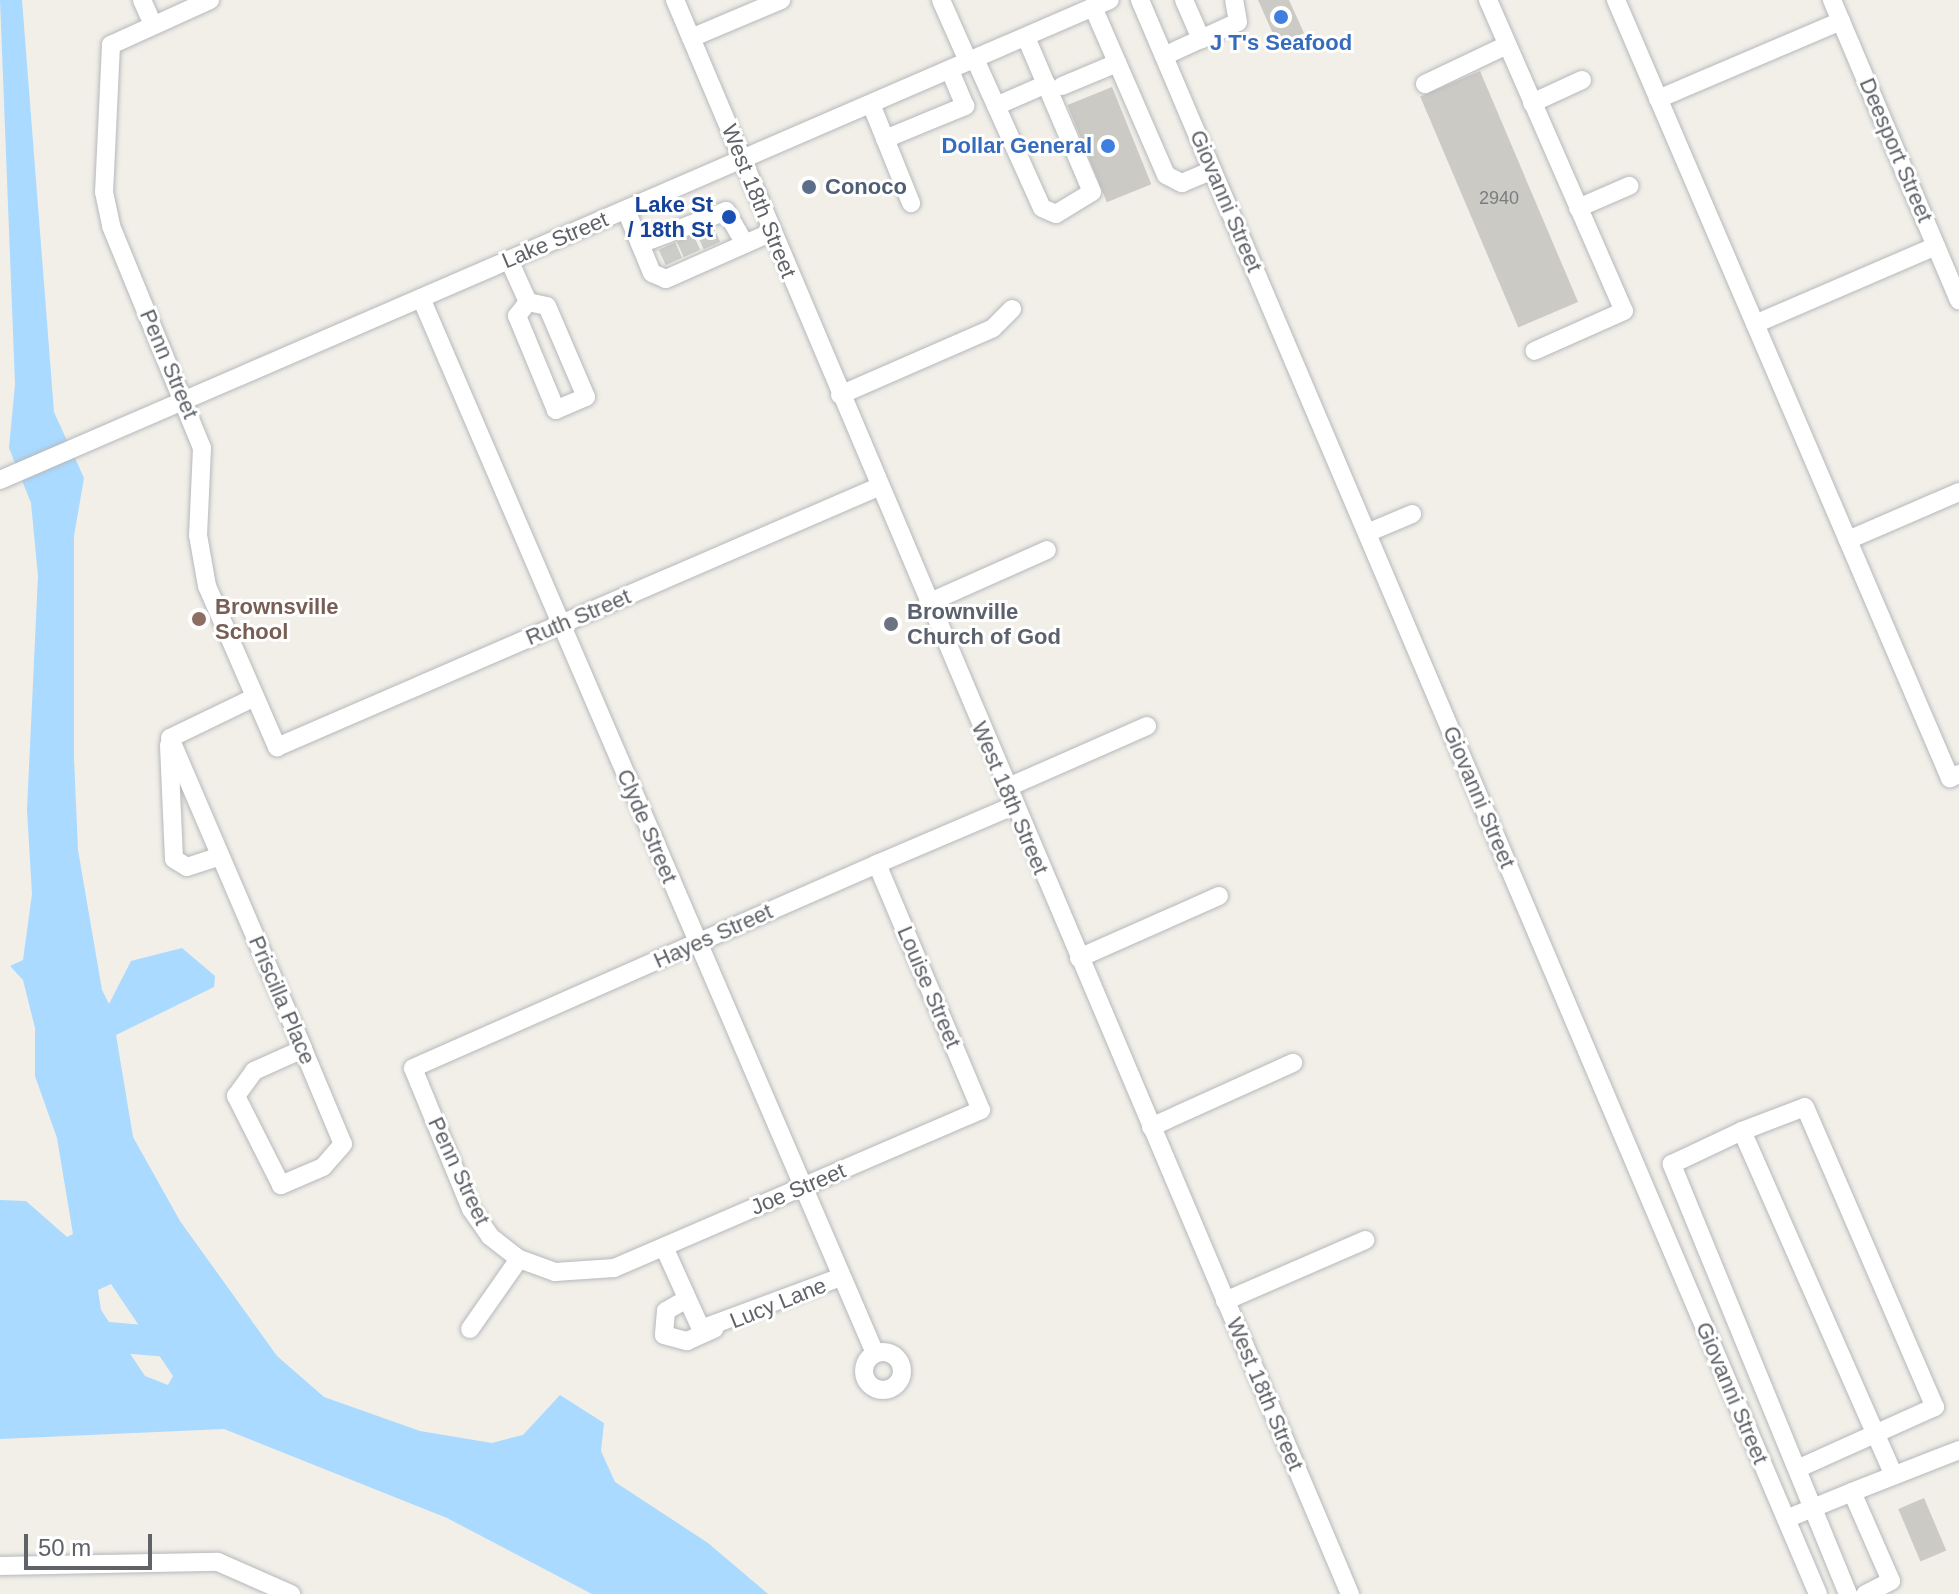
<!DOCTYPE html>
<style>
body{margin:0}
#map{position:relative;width:1959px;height:1594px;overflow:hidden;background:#f1efe8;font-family:Helvetica,sans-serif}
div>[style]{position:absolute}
.water>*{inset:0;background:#aadaff}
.river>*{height:30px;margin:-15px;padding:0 15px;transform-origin:15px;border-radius:15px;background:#aadaff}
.building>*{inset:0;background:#cccac5;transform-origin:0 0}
.minor-tunnel>*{height:18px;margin-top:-9px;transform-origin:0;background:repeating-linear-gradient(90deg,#ccccc8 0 18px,transparent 0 27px)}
.roads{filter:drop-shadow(0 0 2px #b5b8bc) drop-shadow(0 0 2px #b5b8bc)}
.minor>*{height:18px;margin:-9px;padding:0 9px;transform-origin:9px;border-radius:9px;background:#fff}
.minor>.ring{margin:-9px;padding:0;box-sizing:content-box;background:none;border:18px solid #fff;border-radius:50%}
.dots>*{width:22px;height:22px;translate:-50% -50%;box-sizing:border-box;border:4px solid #fff;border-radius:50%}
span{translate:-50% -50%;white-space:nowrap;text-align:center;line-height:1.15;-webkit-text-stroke:6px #fff;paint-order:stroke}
.number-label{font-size:18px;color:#7a7d7f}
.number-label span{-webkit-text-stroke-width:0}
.shop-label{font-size:22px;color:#366cbe;font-weight:700}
.right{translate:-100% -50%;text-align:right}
.street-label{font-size:22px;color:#5f6368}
.service-label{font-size:22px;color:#4e5e75;font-weight:700}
.left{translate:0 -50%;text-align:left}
.transit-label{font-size:22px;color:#164399;font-weight:700}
.education-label{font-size:22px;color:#785e54;font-weight:700}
.worship-label{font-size:22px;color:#5b616d;font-weight:700}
.scale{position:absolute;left:24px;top:1534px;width:128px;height:36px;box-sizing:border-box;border:4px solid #5f6368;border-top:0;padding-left:10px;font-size:24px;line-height:28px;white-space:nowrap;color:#5f6368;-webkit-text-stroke:6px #fff;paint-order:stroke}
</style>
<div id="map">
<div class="water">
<div style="clip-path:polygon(evenodd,0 0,22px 0,54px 412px,84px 478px,74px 536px,74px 758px,78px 850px,102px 990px,109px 1004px,131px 961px,182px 948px,215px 976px,214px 987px,116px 1035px,133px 1137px,180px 1221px,277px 1356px,324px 1397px,420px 1431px,492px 1443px,523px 1435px,560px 1395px,604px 1423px,601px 1451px,615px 1482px,708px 1543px,768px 1594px,592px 1594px,447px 1518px,224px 1429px,0 1439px,0 1200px,26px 1201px,67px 1237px,73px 1234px,57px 1138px,35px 1076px,35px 1028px,23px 980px,10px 966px,23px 960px,32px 894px,27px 810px,38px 576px,31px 503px,9px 448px,15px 384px,0 0,111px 1284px,173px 1376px,168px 1385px,145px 1376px,101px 1310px,98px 1290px,111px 1284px)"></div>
</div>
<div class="river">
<div style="left:0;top:1337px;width:28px;rotate:-15deg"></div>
<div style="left:27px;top:1330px;width:163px;rotate:4.9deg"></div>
</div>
<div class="building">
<div style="clip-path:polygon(1258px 0,1289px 0,1304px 33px,1278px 45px)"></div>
<div style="left:1480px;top:71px;width:251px;height:65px;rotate:67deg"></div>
<div style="left:1112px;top:87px;width:105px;height:48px;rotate:68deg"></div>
<div style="left:1924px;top:1498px;width:57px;height:28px;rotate:67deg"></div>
</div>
<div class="minor-tunnel">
<div style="left:705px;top:230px;width:17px;rotate:66deg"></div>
<div style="left:685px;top:238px;width:17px;rotate:66deg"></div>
<div style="left:667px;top:246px;width:17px;rotate:66deg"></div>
</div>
<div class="roads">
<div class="minor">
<div style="left:142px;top:0;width:27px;rotate:66deg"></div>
<div style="left:210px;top:0;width:109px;rotate:155.6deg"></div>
<div style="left:111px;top:45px;width:147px;rotate:92.7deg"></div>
<div style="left:104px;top:192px;width:35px;rotate:78deg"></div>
<div style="left:111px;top:226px;width:240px;rotate:67.7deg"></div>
<div style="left:202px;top:448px;width:87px;rotate:92.6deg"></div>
<div style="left:198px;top:535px;width:52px;rotate:80deg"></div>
<div style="left:207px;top:586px;width:176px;rotate:66.5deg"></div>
<div style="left:277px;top:747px;width:655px;rotate:-23.39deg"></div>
<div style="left:675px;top:0;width:1731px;rotate:67.05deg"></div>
<div style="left:941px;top:0;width:67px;rotate:66.1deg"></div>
<div style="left:1140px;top:0;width:1732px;rotate:66.96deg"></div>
<div style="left:1184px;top:0;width:43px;rotate:66.4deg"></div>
<div style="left:1488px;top:0;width:339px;rotate:66.4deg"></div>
<div style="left:1624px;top:311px;width:98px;rotate:156deg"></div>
<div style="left:1616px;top:0;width:847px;rotate:66.77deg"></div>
<div style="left:1950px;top:778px;width:10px;rotate:-24deg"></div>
<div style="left:1832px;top:0;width:326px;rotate:67.1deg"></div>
<div style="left:1093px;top:7px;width:183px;rotate:66.5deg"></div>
<div style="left:1166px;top:175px;width:18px;rotate:27deg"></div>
<div style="left:1182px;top:183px;width:33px;rotate:-23deg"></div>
<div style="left:691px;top:38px;width:98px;rotate:-22.9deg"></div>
<div style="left:1164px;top:56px;width:81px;rotate:-24.7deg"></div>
<div style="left:1238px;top:22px;width:22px;rotate:-100deg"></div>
<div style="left:975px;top:59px;width:163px;rotate:65.8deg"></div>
<div style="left:1042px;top:208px;width:15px;rotate:23deg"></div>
<div style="left:1056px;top:214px;width:42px;rotate:-31.4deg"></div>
<div style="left:1092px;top:192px;width:168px;rotate:-113.1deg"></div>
<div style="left:1425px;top:84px;width:91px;rotate:-25.4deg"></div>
<div style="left:1062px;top:86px;width:60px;rotate:-22.7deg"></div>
<div style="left:1658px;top:99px;width:199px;rotate:-23.1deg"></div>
<div style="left:1532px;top:103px;width:55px;rotate:-24.7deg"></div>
<div style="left:871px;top:104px;width:107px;rotate:68deg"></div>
<div style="left:996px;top:106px;width:55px;rotate:-23.7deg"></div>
<div style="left:885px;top:139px;width:87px;rotate:-22.4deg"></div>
<div style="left:965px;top:106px;width:39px;rotate:-113deg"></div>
<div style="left:1578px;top:208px;width:56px;rotate:-23.3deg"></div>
<div style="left:626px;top:210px;width:68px;rotate:67.6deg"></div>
<div style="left:652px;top:273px;width:15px;rotate:23deg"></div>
<div style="left:666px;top:279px;width:116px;rotate:-23.9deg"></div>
<div style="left:640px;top:244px;width:92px;rotate:-21deg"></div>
<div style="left:726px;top:211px;width:38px;rotate:60deg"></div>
<div style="left:509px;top:260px;width:46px;rotate:65.7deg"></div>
<div style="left:421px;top:298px;width:1149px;rotate:66.72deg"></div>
<div style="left:528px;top:302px;width:19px;rotate:12deg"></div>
<div style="left:547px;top:306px;width:99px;rotate:66.8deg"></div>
<div style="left:586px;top:397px;width:33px;rotate:157deg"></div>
<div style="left:556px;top:410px;width:102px;rotate:-112.5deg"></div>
<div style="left:517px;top:316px;width:18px;rotate:-52deg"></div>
<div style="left:1755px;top:324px;width:197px;rotate:-23.3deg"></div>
<div style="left:840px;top:395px;width:167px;rotate:-23.6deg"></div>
<div style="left:993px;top:328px;width:27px;rotate:-45deg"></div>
<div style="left:0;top:480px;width:1209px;rotate:-23.39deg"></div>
<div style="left:1367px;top:533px;width:49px;rotate:-22.9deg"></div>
<div style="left:1848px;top:540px;width:121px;rotate:-23.4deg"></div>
<div style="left:928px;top:603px;width:130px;rotate:-24deg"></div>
<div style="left:255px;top:697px;width:94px;rotate:154.2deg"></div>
<div style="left:170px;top:738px;width:338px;rotate:66.8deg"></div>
<div style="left:303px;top:1049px;width:103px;rotate:67.2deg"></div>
<div style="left:343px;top:1144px;width:30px;rotate:131deg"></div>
<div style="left:323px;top:1167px;width:46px;rotate:156.8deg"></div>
<div style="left:281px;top:1185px;width:100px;rotate:-116.8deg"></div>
<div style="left:236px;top:1096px;width:31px;rotate:-54deg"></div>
<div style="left:254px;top:1071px;width:54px;rotate:-24.2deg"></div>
<div style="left:169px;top:745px;width:114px;rotate:87.5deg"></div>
<div style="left:174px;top:859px;width:15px;rotate:32deg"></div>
<div style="left:187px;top:867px;width:35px;rotate:-18deg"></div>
<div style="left:1006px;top:788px;width:154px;rotate:-23.7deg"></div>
<div style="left:877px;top:864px;width:267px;rotate:67.1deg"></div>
<div style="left:981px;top:1110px;width:400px;rotate:156.7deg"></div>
<div style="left:614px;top:1268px;width:59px;rotate:176.1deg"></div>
<div style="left:555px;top:1272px;width:38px;rotate:-160deg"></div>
<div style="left:519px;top:1259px;width:37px;rotate:-142deg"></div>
<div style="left:490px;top:1236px;width:33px;rotate:-125deg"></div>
<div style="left:471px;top:1209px;width:152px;rotate:-112.4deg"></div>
<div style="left:413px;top:1068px;width:310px;rotate:-23.8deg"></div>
<div style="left:697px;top:943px;width:197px;rotate:-23.7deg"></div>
<div style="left:877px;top:864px;width:148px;rotate:-23.1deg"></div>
<div style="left:1079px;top:958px;width:153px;rotate:-23.9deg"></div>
<div style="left:1151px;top:1127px;width:156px;rotate:-24.3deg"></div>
<div style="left:1742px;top:1131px;width:67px;rotate:-20.9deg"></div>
<div style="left:1805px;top:1107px;width:327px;rotate:66.6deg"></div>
<div style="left:1935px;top:1407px;width:151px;rotate:155.8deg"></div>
<div style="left:664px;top:1247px;width:90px;rotate:65.7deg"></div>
<div style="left:701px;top:1329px;width:149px;rotate:-20.4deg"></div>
<div style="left:685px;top:1300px;width:22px;rotate:150deg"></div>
<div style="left:666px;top:1311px;width:24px;rotate:95deg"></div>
<div style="left:664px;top:1335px;width:24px;rotate:15deg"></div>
<div style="left:687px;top:1341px;width:30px;rotate:-24deg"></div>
<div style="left:1225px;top:1301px;width:153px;rotate:-23.5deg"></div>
<div style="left:470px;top:1329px;width:85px;rotate:-55deg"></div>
<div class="ring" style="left:864px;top:1352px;width:20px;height:20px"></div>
<div style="left:1852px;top:1492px;width:115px;rotate:-21.4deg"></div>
<div style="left:1786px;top:1519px;width:71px;rotate:-22.2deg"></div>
<div style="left:1852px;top:1492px;width:97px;rotate:66.3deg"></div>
<div style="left:1891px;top:1581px;width:29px;rotate:153deg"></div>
<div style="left:0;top:1566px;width:218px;rotate:-1.1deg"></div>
<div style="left:218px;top:1562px;width:80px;rotate:23.7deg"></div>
<div style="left:1848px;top:1594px;width:465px;rotate:-112.3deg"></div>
<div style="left:1672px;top:1164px;width:77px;rotate:-25.2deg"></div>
<div style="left:1742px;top:1131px;width:376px;rotate:66.2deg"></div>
</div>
</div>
<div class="dots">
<div style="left:1281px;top:17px;background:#3f7fe0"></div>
<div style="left:1108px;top:146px;background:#3f7fe0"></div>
<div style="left:809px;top:187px;background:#5c6f8a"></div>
<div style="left:729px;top:217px;background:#1a4fb4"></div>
<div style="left:199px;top:619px;background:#8d6e63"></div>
<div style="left:891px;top:624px;background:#6b7280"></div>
</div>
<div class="number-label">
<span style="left:1499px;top:198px">2940</span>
</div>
<div class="shop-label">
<span style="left:1281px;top:43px">J T's Seafood</span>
<span class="right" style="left:1092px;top:146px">Dollar General</span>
</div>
<div class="street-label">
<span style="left:1896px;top:150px;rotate:67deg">Deesport Street</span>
<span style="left:759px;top:201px;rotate:68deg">West 18th Street</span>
<span style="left:1226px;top:201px;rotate:67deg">Giovanni Street</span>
<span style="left:555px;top:240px;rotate:-23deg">Lake Street</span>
<span style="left:169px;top:364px;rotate:67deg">Penn Street</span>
<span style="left:578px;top:617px;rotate:-23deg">Ruth Street</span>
<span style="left:1479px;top:797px;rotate:67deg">Giovanni Street</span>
<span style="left:1010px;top:798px;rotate:67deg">West 18th Street</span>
<span style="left:647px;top:826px;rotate:67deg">Clyde Street</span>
<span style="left:713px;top:936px;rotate:-24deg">Hayes Street</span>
<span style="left:929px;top:987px;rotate:67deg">Louise Street</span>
<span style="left:282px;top:1000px;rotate:67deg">Priscilla Place</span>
<span style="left:459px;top:1171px;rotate:65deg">Penn Street</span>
<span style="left:798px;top:1189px;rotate:-23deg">Joe Street</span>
<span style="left:778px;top:1303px;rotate:-22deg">Lucy Lane</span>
<span style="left:1732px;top:1393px;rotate:67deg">Giovanni Street</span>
<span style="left:1265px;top:1394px;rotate:67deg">West 18th Street</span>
</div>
<div class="service-label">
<span class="left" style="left:825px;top:187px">Conoco</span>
</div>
<div class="transit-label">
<span class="right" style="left:713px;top:217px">Lake St<br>/ 18th St</span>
</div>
<div class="education-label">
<span class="left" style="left:215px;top:619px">Brownsville<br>School</span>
</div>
<div class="worship-label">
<span class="left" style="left:907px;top:624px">Brownville<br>Church of God</span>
</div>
<div class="scale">50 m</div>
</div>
